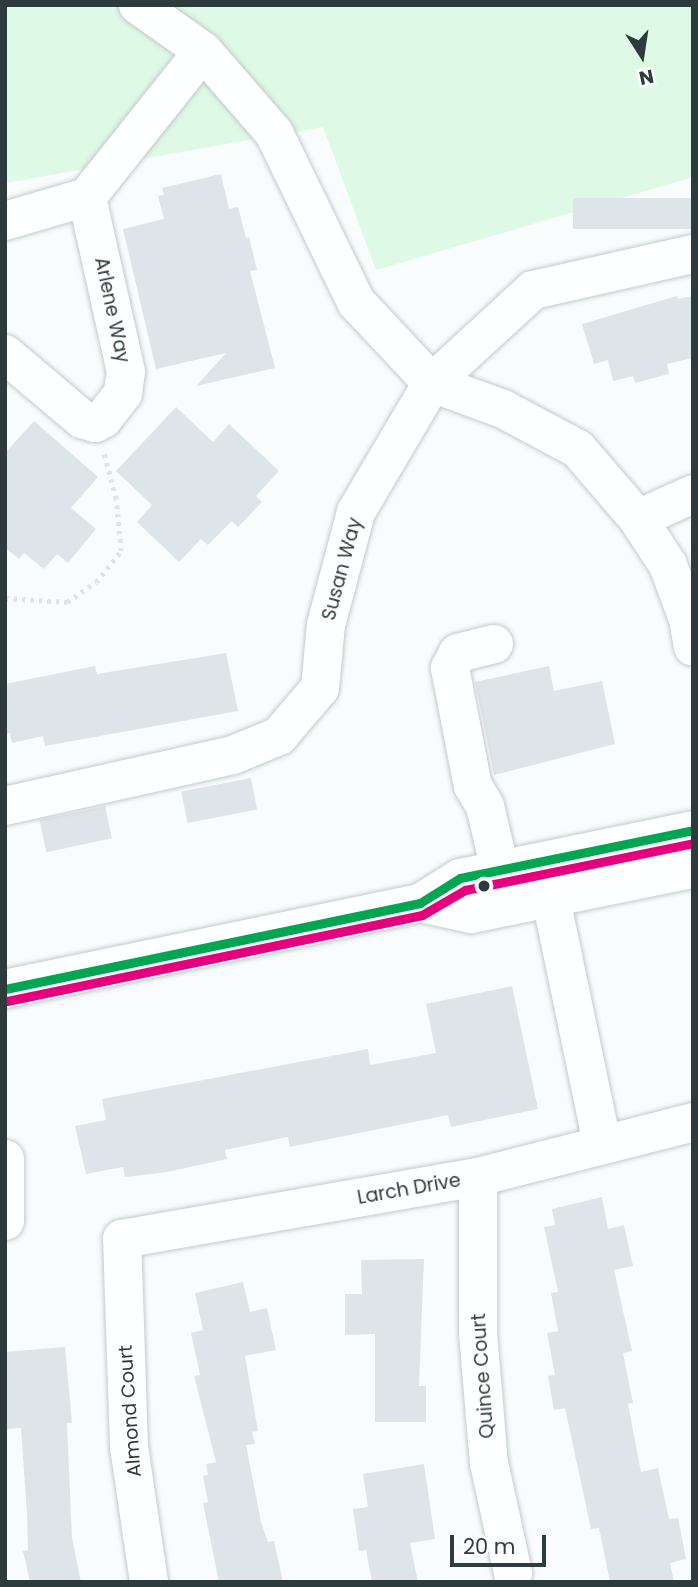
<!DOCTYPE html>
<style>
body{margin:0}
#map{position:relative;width:698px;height:1587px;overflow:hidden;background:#f8fcfd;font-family:Poppins,sans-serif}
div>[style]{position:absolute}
.green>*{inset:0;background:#def9e5}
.building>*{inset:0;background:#dee5e9;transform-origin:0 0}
.path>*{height:4.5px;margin-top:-2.25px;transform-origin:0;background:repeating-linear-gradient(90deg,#e2e3e4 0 3.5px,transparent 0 8.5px)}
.roads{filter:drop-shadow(0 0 2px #c3cacc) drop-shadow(0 0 2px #c3cacc)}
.minor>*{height:38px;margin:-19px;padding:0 19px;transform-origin:19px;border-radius:19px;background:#feffff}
.major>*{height:38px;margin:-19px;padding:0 19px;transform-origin:19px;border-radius:19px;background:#feffff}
.bus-1>*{height:9px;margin:-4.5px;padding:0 4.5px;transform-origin:4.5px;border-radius:4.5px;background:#00a651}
.bus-2>*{height:9px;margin:-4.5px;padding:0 4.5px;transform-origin:4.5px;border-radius:4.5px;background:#e5007d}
.dots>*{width:19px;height:19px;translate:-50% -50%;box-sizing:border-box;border:4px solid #fff;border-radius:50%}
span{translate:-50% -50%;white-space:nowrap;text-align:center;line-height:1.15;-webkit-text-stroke:5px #fff;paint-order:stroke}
.street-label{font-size:19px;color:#2e3b3c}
.frame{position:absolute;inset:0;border:7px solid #2e3b3c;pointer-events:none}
.north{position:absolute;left:607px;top:21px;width:70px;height:70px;-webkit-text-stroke:5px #fff;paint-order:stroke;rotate:168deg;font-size:19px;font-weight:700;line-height:28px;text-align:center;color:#2e3b3c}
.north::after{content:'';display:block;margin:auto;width:24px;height:32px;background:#2e3b3c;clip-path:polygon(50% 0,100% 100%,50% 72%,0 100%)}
.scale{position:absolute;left:450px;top:1535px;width:96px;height:32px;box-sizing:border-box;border:4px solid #2e3b3c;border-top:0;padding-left:9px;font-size:21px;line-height:24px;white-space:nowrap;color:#2e3b3c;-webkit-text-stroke:5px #fff;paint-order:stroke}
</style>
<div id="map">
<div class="green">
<div style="clip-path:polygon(5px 5px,693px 5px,693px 177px,376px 270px,323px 127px,5px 183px)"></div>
</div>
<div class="building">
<div style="clip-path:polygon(221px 174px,229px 209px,238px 207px,246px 238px,249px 237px,257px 270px,250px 271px,275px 368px,196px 386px,226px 353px,156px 369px,123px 229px,164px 219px,158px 196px,164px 195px,162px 188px)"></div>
<div style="left:693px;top:198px;width:31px;height:120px;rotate:90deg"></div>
<div style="clip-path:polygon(677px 296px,678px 299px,693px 296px,693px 358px,667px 364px,669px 374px,635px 383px,633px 376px,613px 381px,608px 360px,594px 364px,582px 324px)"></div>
<div style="clip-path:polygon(176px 407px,213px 442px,229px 424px,279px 471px,256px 496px,262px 502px,238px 527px,232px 521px,208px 545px,201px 539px,179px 562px,137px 522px,152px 505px,116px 471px)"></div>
<div style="clip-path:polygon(34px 421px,98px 477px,71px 508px,96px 529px,68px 563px,57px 554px,44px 569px,24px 553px,19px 559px,5px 548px,5px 453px)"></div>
<div style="clip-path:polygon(226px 653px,238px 711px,45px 746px,43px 736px,12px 743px,10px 733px,5px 734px,5px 684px,95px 666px,97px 674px)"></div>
<div style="clip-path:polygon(549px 666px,554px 691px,602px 681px,615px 744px,494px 775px,475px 682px)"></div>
<div style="left:251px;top:778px;width:32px;height:71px;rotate:79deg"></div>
<div style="left:105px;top:806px;width:33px;height:67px;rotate:78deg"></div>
<div style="clip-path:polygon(512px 986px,538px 1109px,451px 1127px,448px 1115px,290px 1147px,288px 1137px,225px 1150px,227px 1159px,167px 1172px,125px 1177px,123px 1167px,86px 1174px,75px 1126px,106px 1120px,102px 1099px,368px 1049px,370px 1065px,436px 1053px,426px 1004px)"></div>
<div style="clip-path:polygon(602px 1197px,608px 1229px,624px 1225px,633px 1266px,614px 1270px,632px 1351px,623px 1353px,633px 1403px,628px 1404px,641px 1472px,658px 1468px,669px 1519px,678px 1518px,686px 1559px,670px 1563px,674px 1582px,610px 1582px,599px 1528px,591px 1529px,565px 1408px,554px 1410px,548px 1376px,555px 1375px,547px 1333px,558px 1331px,551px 1293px,558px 1292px,544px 1227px,555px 1225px,552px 1209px)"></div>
<div style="clip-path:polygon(424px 1259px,419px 1386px,426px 1386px,426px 1422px,375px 1422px,375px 1334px,345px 1335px,345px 1294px,362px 1294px,361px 1260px)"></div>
<div style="clip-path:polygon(243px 1282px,250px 1312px,267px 1308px,276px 1350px,245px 1356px,258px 1431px,252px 1432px,255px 1444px,246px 1445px,261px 1522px,268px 1542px,274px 1541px,283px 1582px,219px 1582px,203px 1503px,208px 1502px,203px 1476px,208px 1475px,206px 1464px,216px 1462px,194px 1376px,200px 1375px,191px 1333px,203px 1330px,195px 1293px)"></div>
<div style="clip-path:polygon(65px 1347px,72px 1423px,67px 1423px,72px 1538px,81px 1582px,30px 1582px,23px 1551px,28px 1550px,27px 1513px,21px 1428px,5px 1429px,5px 1352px)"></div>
<div style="clip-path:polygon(424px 1464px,435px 1539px,410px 1543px,418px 1582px,372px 1582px,366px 1550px,359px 1551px,353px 1509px,368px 1507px,363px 1474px)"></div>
</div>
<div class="path">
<div style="left:5px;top:598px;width:62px;rotate:3.7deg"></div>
<div style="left:67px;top:602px;width:35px;rotate:-35deg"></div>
<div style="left:96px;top:582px;width:40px;rotate:-51deg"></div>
<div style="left:121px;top:551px;width:52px;rotate:-95.5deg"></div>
<div style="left:116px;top:499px;width:47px;rotate:-104.9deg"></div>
</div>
<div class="roads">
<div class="minor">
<div style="left:138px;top:5px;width:80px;rotate:35.3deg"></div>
<div style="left:203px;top:51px;width:108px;rotate:49.1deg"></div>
<div style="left:274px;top:133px;width:188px;rotate:64.1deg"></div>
<div style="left:356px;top:302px;width:111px;rotate:46.8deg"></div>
<div style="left:432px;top:383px;width:76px;rotate:20.1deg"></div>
<div style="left:503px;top:409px;width:85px;rotate:28.1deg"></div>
<div style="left:578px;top:449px;width:92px;rotate:49.4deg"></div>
<div style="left:638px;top:519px;width:55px;rotate:56.9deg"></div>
<div style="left:668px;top:565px;width:58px;rotate:69.7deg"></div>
<div style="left:688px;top:619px;width:28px;rotate:80deg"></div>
<div style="left:5px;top:221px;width:85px;rotate:-16.3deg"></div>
<div style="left:87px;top:197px;width:186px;rotate:-51.5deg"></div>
<div style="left:5px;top:354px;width:101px;rotate:40.2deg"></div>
<div style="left:82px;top:419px;width:14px;rotate:17deg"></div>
<div style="left:95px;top:423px;width:9px;rotate:-27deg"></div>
<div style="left:103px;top:419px;width:33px;rotate:-52deg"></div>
<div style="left:123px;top:393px;width:21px;rotate:-82deg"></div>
<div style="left:126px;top:372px;width:179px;rotate:-102.6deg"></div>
<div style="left:638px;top:519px;width:60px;rotate:-24.4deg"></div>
<div style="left:494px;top:644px;width:37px;rotate:166deg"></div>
<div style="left:458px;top:653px;width:17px;rotate:118deg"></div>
<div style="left:450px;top:668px;width:120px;rotate:79deg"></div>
<div style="left:473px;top:786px;width:23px;rotate:59deg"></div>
<div style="left:485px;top:806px;width:66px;rotate:76.8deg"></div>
<div style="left:5px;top:806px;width:234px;rotate:-12.6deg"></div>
<div style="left:233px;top:755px;width:50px;rotate:-22.4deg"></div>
<div style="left:279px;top:736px;width:63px;rotate:-49.5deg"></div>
<div style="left:320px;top:688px;width:63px;rotate:-84.6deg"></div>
<div style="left:326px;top:625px;width:117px;rotate:-75.1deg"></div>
<div style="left:356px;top:512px;width:150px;rotate:-59.5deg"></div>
<div style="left:432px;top:383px;width:137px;rotate:-42.6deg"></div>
<div style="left:533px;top:290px;width:164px;rotate:-12.7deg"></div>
<div style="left:551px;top:899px;width:249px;rotate:78.2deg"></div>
<div style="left:5px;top:1159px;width:62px;rotate:90deg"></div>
<div style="left:478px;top:1177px;width:156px;rotate:90deg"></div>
<div style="left:478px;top:1333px;width:130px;rotate:85.2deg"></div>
<div style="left:489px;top:1463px;width:113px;rotate:77.7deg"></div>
<div style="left:149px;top:1582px;width:136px;rotate:-98.4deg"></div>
<div style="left:129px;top:1447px;width:208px;rotate:-91.9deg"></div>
<div style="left:122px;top:1239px;width:361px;rotate:-9.9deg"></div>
<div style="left:478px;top:1177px;width:222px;rotate:-14.3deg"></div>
</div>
<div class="major">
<div style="left:420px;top:903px;width:52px;rotate:12.2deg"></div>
<div style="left:471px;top:914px;width:227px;rotate:-11.5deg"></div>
<div style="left:5px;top:989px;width:424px;rotate:-11.7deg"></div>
<div style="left:420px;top:903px;width:47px;rotate:-32deg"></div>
<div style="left:460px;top:878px;width:238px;rotate:-11.6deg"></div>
</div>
</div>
<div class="bus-1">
<div style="left:5px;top:989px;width:424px;rotate:-11.7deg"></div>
<div style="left:420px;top:903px;width:47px;rotate:-32deg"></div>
<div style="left:460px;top:878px;width:238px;rotate:-11.6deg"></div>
</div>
<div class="bus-2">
<div style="left:7px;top:1001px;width:424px;rotate:-11.7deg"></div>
<div style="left:422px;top:915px;width:50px;rotate:-30.2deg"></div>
<div style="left:465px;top:890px;width:233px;rotate:-11.6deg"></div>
</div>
<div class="dots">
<div style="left:484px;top:886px;background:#2e3b3c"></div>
</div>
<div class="street-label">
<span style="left:112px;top:310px;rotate:78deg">Arlene Way</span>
<span style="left:342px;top:569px;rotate:-75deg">Susan Way</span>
<span style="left:409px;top:1189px;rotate:-10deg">Larch Drive</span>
<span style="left:483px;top:1376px;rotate:-94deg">Quince Court</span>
<span style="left:130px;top:1411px;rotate:-94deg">Almond Court</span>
</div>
<div class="frame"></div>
<div class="north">N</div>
<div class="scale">20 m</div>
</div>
